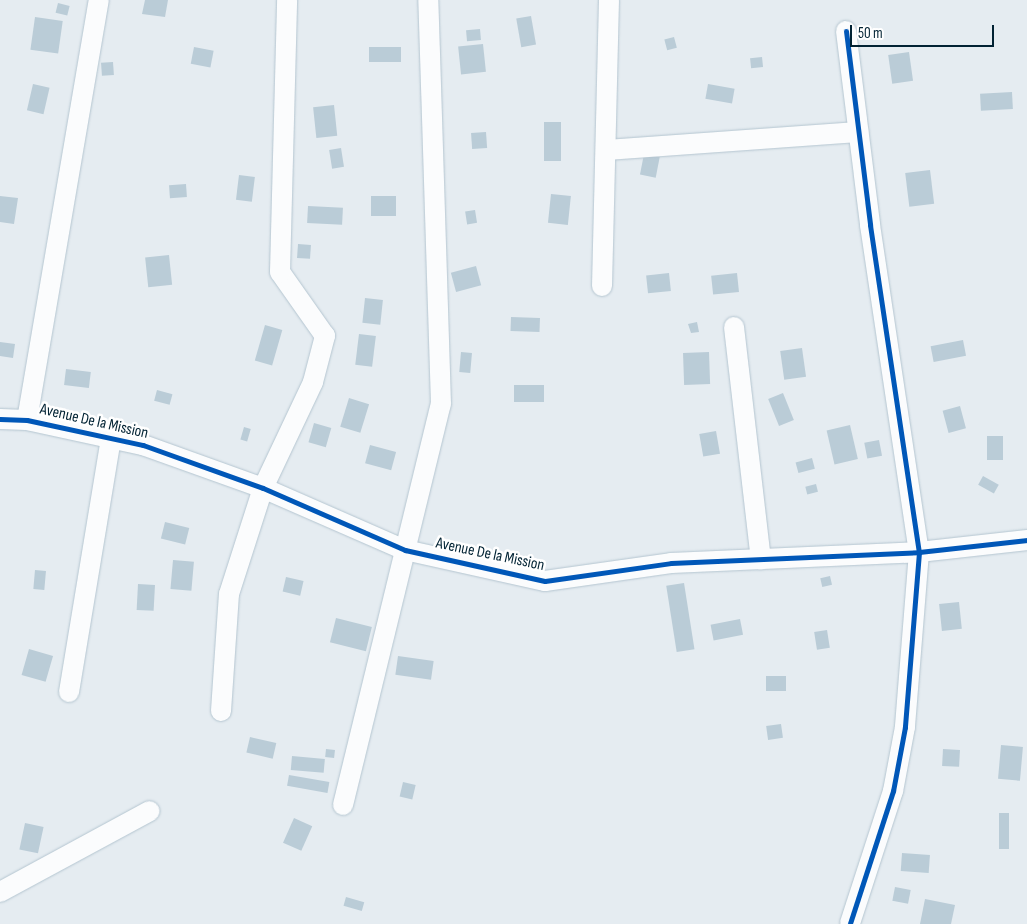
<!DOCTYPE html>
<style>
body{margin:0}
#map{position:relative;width:1027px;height:924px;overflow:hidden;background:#e5ecf1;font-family:"Sofia Sans Condensed",sans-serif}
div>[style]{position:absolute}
.building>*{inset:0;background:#baccd7;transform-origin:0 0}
.roads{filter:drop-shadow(0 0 1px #b4c5d0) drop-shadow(0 0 1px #b4c5d0)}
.minor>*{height:20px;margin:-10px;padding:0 10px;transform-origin:10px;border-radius:10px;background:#fbfcfd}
.cycleway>*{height:5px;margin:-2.5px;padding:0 2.5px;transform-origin:2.5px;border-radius:2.5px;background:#0057b8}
span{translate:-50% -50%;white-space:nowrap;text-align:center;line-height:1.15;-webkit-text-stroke:5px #fff;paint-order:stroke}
.street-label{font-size:16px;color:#012233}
.scale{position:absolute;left:850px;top:25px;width:144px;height:22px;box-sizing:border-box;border:2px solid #012233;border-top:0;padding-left:6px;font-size:15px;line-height:18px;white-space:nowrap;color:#012233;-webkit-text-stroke:4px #fff;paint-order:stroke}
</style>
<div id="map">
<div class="building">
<div style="clip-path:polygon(145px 0,168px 0,165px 17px,142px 14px)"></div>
<div style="left:58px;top:3px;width:12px;height:10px;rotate:14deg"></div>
<div style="left:531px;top:16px;width:29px;height:15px;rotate:80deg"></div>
<div style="left:35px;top:17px;width:28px;height:33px;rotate:8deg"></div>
<div style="left:480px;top:29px;width:11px;height:14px;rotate:85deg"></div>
<div style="left:674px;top:37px;width:11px;height:10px;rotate:75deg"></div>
<div style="left:483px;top:44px;width:28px;height:25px;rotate:84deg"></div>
<div style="left:194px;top:47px;width:20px;height:17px;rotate:11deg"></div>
<div style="left:369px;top:47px;width:32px;height:15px"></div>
<div style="left:909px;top:52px;width:29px;height:21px;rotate:82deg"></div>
<div style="left:762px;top:57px;width:10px;height:12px;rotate:84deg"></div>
<div style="left:113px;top:62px;width:13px;height:12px;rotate:86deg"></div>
<div style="left:33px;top:84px;width:17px;height:27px;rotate:13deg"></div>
<div style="left:708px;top:84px;width:27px;height:15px;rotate:10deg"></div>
<div style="left:1012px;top:92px;width:17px;height:32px;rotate:87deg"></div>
<div style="left:334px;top:105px;width:31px;height:21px;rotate:84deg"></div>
<div style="left:544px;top:122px;width:17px;height:39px"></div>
<div style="left:486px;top:132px;width:16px;height:15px;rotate:86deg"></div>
<div style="left:341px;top:148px;width:19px;height:12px;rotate:81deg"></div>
<div style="left:644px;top:154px;width:16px;height:21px;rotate:11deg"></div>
<div style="left:930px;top:170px;width:34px;height:25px;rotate:83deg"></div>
<div style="left:239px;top:175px;width:16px;height:25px;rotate:7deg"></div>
<div style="left:186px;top:184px;width:13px;height:17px;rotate:86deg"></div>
<div style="left:551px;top:194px;width:20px;height:29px;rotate:6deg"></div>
<div style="clip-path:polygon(0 196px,18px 198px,14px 224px,0 222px)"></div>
<div style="left:371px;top:196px;width:25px;height:20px"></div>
<div style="left:308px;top:206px;width:35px;height:17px;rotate:3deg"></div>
<div style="left:475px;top:210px;width:13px;height:10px;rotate:81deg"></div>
<div style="left:298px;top:244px;width:13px;height:14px;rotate:4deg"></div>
<div style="left:169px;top:255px;width:30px;height:24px;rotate:84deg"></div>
<div style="left:476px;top:266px;width:20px;height:26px;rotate:75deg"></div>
<div style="left:669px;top:273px;width:18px;height:23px;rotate:84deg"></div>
<div style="left:737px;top:273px;width:19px;height:26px;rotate:84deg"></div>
<div style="left:365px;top:298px;width:18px;height:25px;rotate:6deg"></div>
<div style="left:511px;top:317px;width:29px;height:14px;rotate:2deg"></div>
<div style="clip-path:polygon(697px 322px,699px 332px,691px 333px,688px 324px)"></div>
<div style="left:265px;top:325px;width:18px;height:37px;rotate:16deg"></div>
<div style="left:359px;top:334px;width:17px;height:31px;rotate:7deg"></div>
<div style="left:963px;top:340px;width:16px;height:33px;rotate:79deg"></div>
<div style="clip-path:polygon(0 342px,15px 344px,13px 358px,0 356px)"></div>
<div style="left:802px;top:348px;width:29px;height:22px;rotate:82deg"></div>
<div style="left:461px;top:352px;width:11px;height:20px;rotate:5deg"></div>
<div style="left:709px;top:352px;width:32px;height:26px;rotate:88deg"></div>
<div style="left:66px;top:369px;width:25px;height:16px;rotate:7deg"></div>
<div style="left:514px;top:385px;width:30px;height:17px"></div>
<div style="left:157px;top:390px;width:16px;height:11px;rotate:15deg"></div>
<div style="left:783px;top:393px;width:29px;height:16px;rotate:68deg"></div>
<div style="left:349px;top:398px;width:21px;height:30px;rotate:17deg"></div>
<div style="left:960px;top:406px;width:23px;height:18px;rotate:75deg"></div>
<div style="left:314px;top:423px;width:18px;height:20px;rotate:16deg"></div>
<div style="left:850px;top:425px;width:35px;height:24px;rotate:77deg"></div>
<div style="left:244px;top:427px;width:7px;height:13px;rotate:16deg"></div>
<div style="left:716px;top:431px;width:23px;height:17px;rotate:80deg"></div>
<div style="left:987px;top:436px;width:16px;height:24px"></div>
<div style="left:879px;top:440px;width:16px;height:15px;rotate:79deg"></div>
<div style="left:370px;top:445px;width:27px;height:19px;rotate:15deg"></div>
<div style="left:812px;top:458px;width:11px;height:17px;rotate:75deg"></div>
<div style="left:983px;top:476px;width:18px;height:10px;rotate:29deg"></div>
<div style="left:816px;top:484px;width:8px;height:11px;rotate:76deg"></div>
<div style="left:165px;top:522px;width:25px;height:17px;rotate:14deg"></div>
<div style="left:173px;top:560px;width:21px;height:29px;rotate:5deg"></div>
<div style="left:35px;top:570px;width:11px;height:19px;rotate:5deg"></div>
<div style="left:830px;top:576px;width:9px;height:10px;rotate:77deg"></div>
<div style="left:286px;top:577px;width:18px;height:15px;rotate:13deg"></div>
<div style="left:684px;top:583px;width:67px;height:18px;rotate:81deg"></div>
<div style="left:138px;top:584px;width:17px;height:26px;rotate:3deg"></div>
<div style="left:959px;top:602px;width:27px;height:20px;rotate:84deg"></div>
<div style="left:336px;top:618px;width:37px;height:25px;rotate:14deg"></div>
<div style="left:740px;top:619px;width:16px;height:30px;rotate:79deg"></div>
<div style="left:827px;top:630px;width:18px;height:13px;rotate:81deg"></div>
<div style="left:29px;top:649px;width:25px;height:27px;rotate:16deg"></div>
<div style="left:398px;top:656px;width:36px;height:19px;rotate:8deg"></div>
<div style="left:766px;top:676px;width:20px;height:15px"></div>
<div style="left:781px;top:724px;width:14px;height:15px;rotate:82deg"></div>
<div style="left:250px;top:737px;width:27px;height:16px;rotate:13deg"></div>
<div style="left:1001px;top:745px;width:22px;height:34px;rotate:5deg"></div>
<div style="left:326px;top:749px;width:9px;height:8px;rotate:6deg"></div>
<div style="left:943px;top:749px;width:17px;height:17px;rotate:3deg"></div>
<div style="left:292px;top:756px;width:33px;height:14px;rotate:5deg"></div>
<div style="left:289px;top:775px;width:41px;height:11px;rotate:10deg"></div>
<div style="left:403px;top:782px;width:13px;height:15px;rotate:13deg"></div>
<div style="left:999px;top:813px;width:10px;height:36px"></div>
<div style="left:294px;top:818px;width:20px;height:27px;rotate:24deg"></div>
<div style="left:25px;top:823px;width:19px;height:27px;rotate:12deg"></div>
<div style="left:902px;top:853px;width:28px;height:18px;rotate:4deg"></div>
<div style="left:895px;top:887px;width:16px;height:14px;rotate:11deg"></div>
<div style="left:346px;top:897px;width:19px;height:9px;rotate:16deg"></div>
<div style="clip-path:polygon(925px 899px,955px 905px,951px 924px,920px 924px)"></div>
</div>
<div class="roads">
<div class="minor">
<div style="left:846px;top:31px;width:195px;rotate:82.9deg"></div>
<div style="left:870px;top:225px;width:331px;rotate:81.5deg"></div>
<div style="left:919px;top:552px;width:176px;rotate:94.6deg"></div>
<div style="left:905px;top:727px;width:65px;rotate:100.6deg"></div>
<div style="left:893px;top:791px;width:139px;rotate:108deg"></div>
<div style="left:606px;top:150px;width:253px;rotate:-4.1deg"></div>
<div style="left:602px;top:286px;width:286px;rotate:-88.6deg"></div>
<div style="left:734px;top:327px;width:234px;rotate:83.4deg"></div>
<div style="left:0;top:419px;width:27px;rotate:2deg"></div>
<div style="left:27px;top:420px;width:119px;rotate:12.2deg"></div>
<div style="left:143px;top:445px;width:127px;rotate:19.7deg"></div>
<div style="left:263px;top:488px;width:155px;rotate:23.6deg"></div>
<div style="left:405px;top:550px;width:143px;rotate:12.5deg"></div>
<div style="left:545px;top:581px;width:127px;rotate:-8.1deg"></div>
<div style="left:671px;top:563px;width:248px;rotate:-2.5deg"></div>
<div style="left:919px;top:552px;width:109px;rotate:-6.3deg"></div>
<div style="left:27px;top:420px;width:426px;rotate:-80.3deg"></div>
<div style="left:69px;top:692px;width:257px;rotate:-80.6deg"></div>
<div style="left:221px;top:711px;width:117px;rotate:-86.1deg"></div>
<div style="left:229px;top:594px;width:111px;rotate:-72.2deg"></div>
<div style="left:263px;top:488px;width:117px;rotate:-64.7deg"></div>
<div style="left:313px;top:382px;width:48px;rotate:-75.4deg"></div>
<div style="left:325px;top:336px;width:78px;rotate:-125.1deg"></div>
<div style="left:280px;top:272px;width:272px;rotate:-88.5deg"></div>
<div style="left:343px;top:805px;width:413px;rotate:-76.3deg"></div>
<div style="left:441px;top:404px;width:404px;rotate:-91.8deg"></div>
<div style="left:0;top:892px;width:170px;rotate:-28.4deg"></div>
</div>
</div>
<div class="cycleway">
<div style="left:846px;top:31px;width:195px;rotate:82.9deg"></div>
<div style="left:870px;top:225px;width:331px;rotate:81.5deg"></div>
<div style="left:919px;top:552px;width:176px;rotate:94.6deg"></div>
<div style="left:905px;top:727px;width:65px;rotate:100.6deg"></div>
<div style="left:893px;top:791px;width:139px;rotate:108deg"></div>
<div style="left:0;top:419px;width:27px;rotate:2deg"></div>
<div style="left:27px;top:420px;width:119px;rotate:12.2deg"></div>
<div style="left:143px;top:445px;width:127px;rotate:19.7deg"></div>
<div style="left:263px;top:488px;width:155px;rotate:23.6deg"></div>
<div style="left:405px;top:550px;width:143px;rotate:12.5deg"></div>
<div style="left:545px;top:581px;width:127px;rotate:-8.1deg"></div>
<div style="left:671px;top:563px;width:248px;rotate:-2.5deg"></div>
<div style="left:919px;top:552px;width:109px;rotate:-6.3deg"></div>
</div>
<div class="street-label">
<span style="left:94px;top:422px;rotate:13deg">Avenue De la Mission</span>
<span style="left:490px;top:555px;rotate:12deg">Avenue De la Mission</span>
</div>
<div class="scale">50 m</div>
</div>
